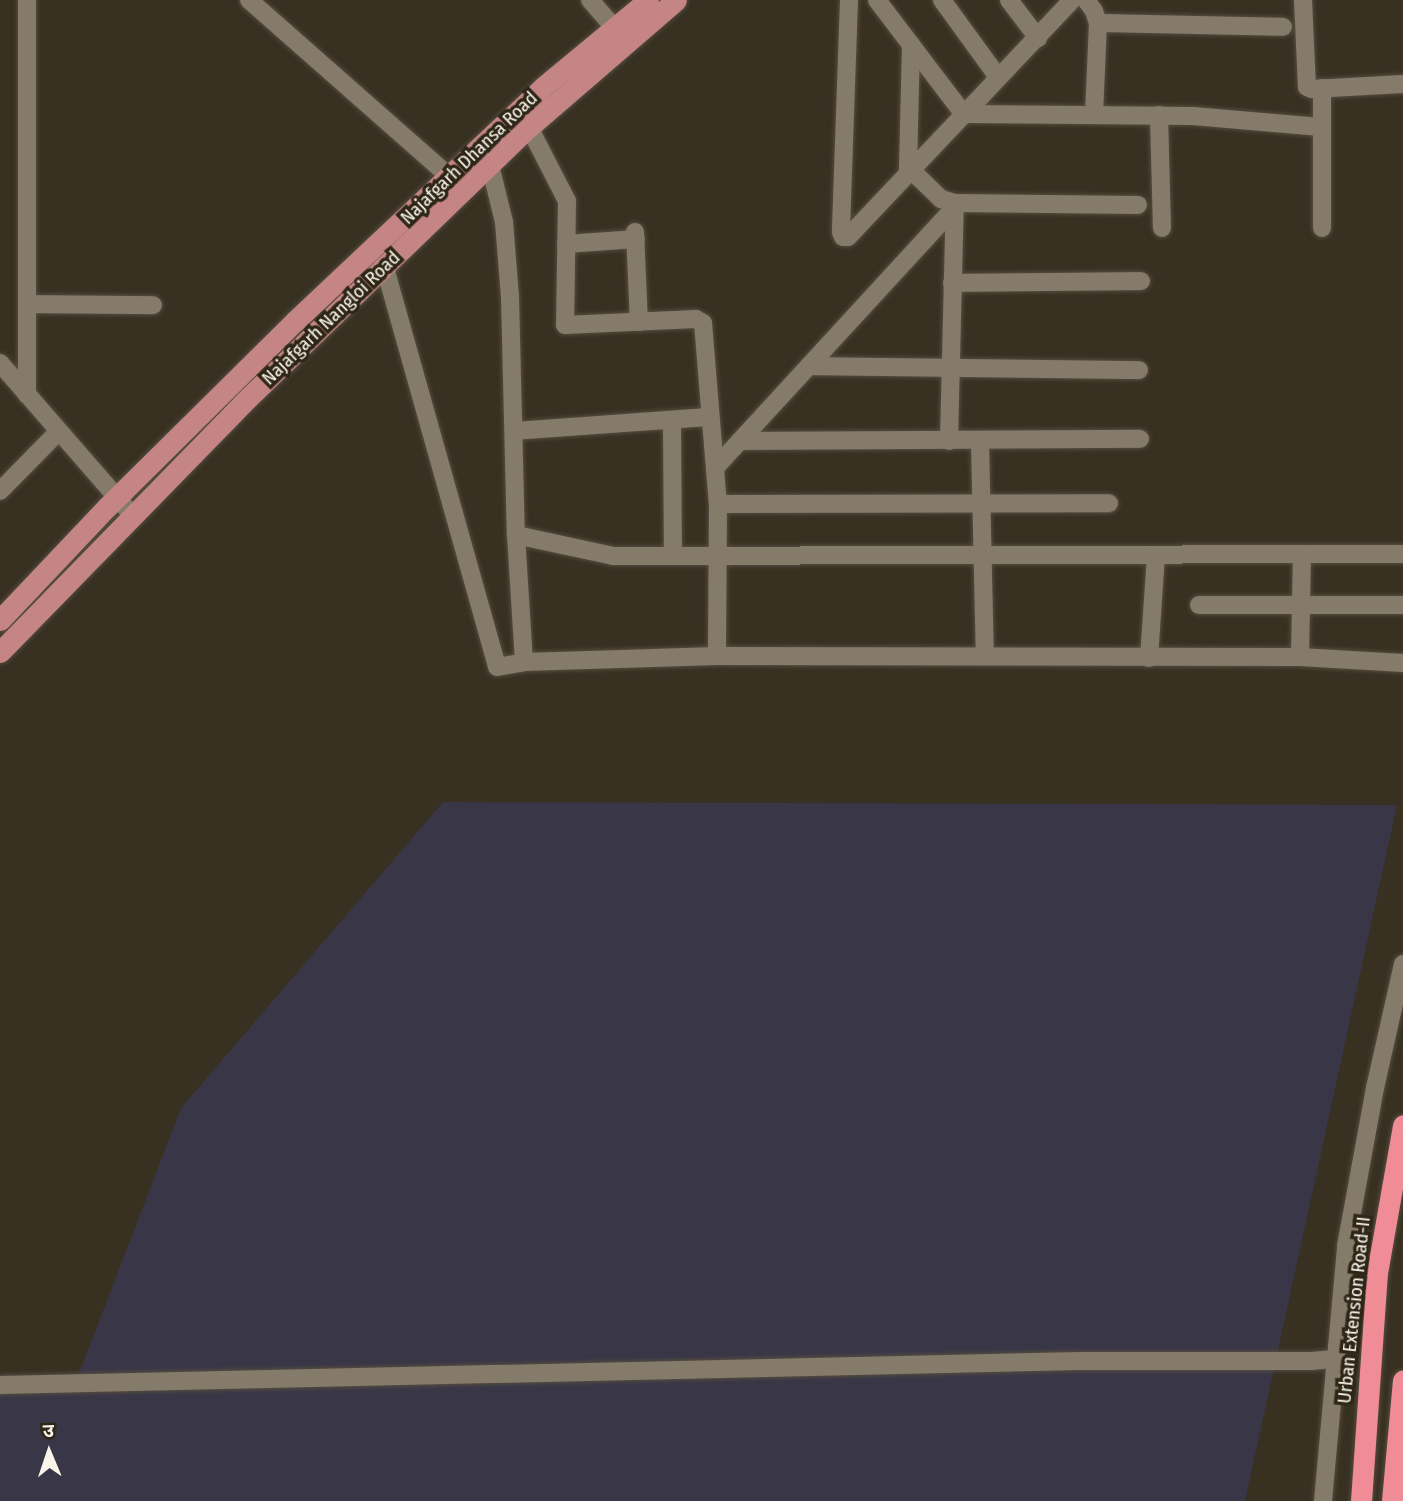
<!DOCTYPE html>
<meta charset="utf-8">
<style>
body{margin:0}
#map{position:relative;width:1403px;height:1501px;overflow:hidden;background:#383021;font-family:"Fira Sans Condensed","Noto Sans Devanagari",sans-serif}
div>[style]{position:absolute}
.industrial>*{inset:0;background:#393647}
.roads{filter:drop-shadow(0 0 2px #534d40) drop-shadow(0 0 2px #534d40)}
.minor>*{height:18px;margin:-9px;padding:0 9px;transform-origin:9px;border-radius:9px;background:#857b6a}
.major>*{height:21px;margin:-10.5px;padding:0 10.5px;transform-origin:10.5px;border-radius:10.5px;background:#c58584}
.highway>*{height:21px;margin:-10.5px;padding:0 10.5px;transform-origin:10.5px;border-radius:10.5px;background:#ef8c95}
span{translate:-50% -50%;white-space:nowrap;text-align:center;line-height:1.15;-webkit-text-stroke:7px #2e2617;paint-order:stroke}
.street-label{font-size:19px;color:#f9f4ea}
.north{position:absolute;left:14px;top:1417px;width:70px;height:70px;-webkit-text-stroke:5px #2e2617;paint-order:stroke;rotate:358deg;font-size:19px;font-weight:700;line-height:28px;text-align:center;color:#f9f4ea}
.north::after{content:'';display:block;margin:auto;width:24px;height:32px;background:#f9f4ea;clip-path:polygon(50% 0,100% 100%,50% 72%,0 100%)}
</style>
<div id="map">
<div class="industrial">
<div style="clip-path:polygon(443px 802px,1397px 805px,1245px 1501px,0 1501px,0 1375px,78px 1376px,181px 1108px)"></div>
</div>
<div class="roads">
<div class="minor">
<div style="left:27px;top:0;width:395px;rotate:90deg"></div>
<div style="left:249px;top:0;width:280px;rotate:41.4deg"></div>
<div style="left:590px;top:0;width:37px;rotate:49deg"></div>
<div style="left:849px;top:0;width:232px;rotate:92deg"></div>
<div style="left:841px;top:232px;width:5px;rotate:68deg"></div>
<div style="left:843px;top:237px;width:5px"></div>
<div style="left:848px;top:237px;width:326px;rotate:-46.6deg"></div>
<div style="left:877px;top:0;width:141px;rotate:52.8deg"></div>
<div style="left:962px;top:112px;width:5px;rotate:22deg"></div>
<div style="left:967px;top:114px;width:226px;rotate:0.5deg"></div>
<div style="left:1193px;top:116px;width:128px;rotate:4.9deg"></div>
<div style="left:942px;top:0;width:95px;rotate:54deg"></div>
<div style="left:1009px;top:0;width:48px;rotate:52.7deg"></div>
<div style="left:1086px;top:0;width:14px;rotate:54deg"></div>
<div style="left:1094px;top:11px;width:13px;rotate:72deg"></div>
<div style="left:1098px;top:23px;width:92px;rotate:92.5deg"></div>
<div style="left:1303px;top:0;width:87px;rotate:87.4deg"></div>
<div style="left:1307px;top:87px;width:5px;rotate:22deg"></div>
<div style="left:1312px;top:89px;width:91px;rotate:-3.1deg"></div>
<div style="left:1098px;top:23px;width:185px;rotate:1.2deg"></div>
<div style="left:911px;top:45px;width:122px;rotate:91.4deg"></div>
<div style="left:908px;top:167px;width:46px;rotate:44.1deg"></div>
<div style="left:941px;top:199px;width:15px;rotate:16deg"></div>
<div style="left:955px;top:203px;width:183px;rotate:0.6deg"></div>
<div style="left:1322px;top:88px;width:140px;rotate:90deg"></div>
<div style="left:1159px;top:115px;width:113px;rotate:88.5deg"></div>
<div style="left:529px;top:127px;width:83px;rotate:62.8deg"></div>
<div style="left:567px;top:201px;width:124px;rotate:90.9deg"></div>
<div style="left:565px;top:325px;width:131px;rotate:-2.6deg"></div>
<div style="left:696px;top:319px;width:8px;rotate:30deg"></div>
<div style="left:703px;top:323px;width:182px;rotate:85.3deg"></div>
<div style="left:718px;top:504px;width:152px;rotate:90.4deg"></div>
<div style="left:483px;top:157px;width:11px;rotate:49deg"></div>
<div style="left:490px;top:165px;width:59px;rotate:76.2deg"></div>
<div style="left:504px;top:222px;width:74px;rotate:85.4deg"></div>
<div style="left:510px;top:296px;width:239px;rotate:88.6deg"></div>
<div style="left:516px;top:535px;width:127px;rotate:86.4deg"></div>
<div style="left:524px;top:662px;width:193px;rotate:-1.8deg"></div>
<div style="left:717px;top:656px;width:583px;rotate:0.1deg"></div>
<div style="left:1300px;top:657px;width:103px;rotate:3.3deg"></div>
<div style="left:635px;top:232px;width:90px;rotate:87.5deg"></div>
<div style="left:566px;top:244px;width:70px;rotate:-4.1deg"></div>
<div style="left:385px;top:268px;width:414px;rotate:74.3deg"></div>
<div style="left:497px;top:667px;width:27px;rotate:-10deg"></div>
<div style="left:952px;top:283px;width:189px;rotate:-0.6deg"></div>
<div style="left:27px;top:304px;width:126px;rotate:0.5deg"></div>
<div style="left:0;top:363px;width:201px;rotate:49deg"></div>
<div style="left:809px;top:366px;width:330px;rotate:0.7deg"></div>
<div style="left:672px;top:421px;width:135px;rotate:89.6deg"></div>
<div style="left:514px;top:431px;width:196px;rotate:-4.1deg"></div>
<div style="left:740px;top:441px;width:400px;rotate:-0.3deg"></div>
<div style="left:949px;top:441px;width:238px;rotate:-88.6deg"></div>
<div style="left:980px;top:442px;width:214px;rotate:88.7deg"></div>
<div style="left:715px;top:468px;width:355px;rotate:-47.4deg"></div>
<div style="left:0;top:491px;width:84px;rotate:-45.5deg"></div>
<div style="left:718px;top:504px;width:391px;rotate:-0.1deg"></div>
<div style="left:516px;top:535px;width:99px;rotate:12.2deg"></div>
<div style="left:613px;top:556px;width:790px;rotate:-0.15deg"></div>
<div style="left:1199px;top:605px;width:204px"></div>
<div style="left:1300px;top:657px;width:103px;rotate:-88.9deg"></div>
<div style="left:1149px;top:658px;width:103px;rotate:-86.1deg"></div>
<div style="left:0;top:1385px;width:1080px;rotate:-1.27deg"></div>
<div style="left:1080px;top:1361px;width:231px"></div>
<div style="left:1311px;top:1361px;width:24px;rotate:-5deg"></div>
<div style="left:1323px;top:1501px;width:256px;rotate:-84.8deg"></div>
<div style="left:1346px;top:1246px;width:161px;rotate:-79.6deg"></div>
<div style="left:1375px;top:1088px;width:127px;rotate:-77.3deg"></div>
</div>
<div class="major">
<div style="left:0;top:620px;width:154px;rotate:-46.6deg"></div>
<div style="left:106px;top:508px;width:266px;rotate:-44.7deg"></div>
<div style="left:295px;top:321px;width:341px;rotate:-43.3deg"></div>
<div style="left:543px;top:87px;width:136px;rotate:-39.6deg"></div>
<div style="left:0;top:652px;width:356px;rotate:-45.7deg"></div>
<div style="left:249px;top:397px;width:389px;rotate:-44deg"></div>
<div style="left:529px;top:127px;width:194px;rotate:-40.8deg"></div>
</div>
<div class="highway">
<div style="left:1361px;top:1501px;width:229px;rotate:-86deg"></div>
<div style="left:1377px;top:1273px;width:150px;rotate:-80deg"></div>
<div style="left:1392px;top:1501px;width:121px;rotate:-84.8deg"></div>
</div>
</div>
<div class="street-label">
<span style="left:469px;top:158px;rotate:-44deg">Najafgarh Dhansa Road</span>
<span style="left:331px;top:318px;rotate:-44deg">Najafgarh Nangloi Road</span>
<span style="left:1354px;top:1310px;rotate:-84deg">Urban Extension Road-II</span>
</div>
<div class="north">उ</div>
</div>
